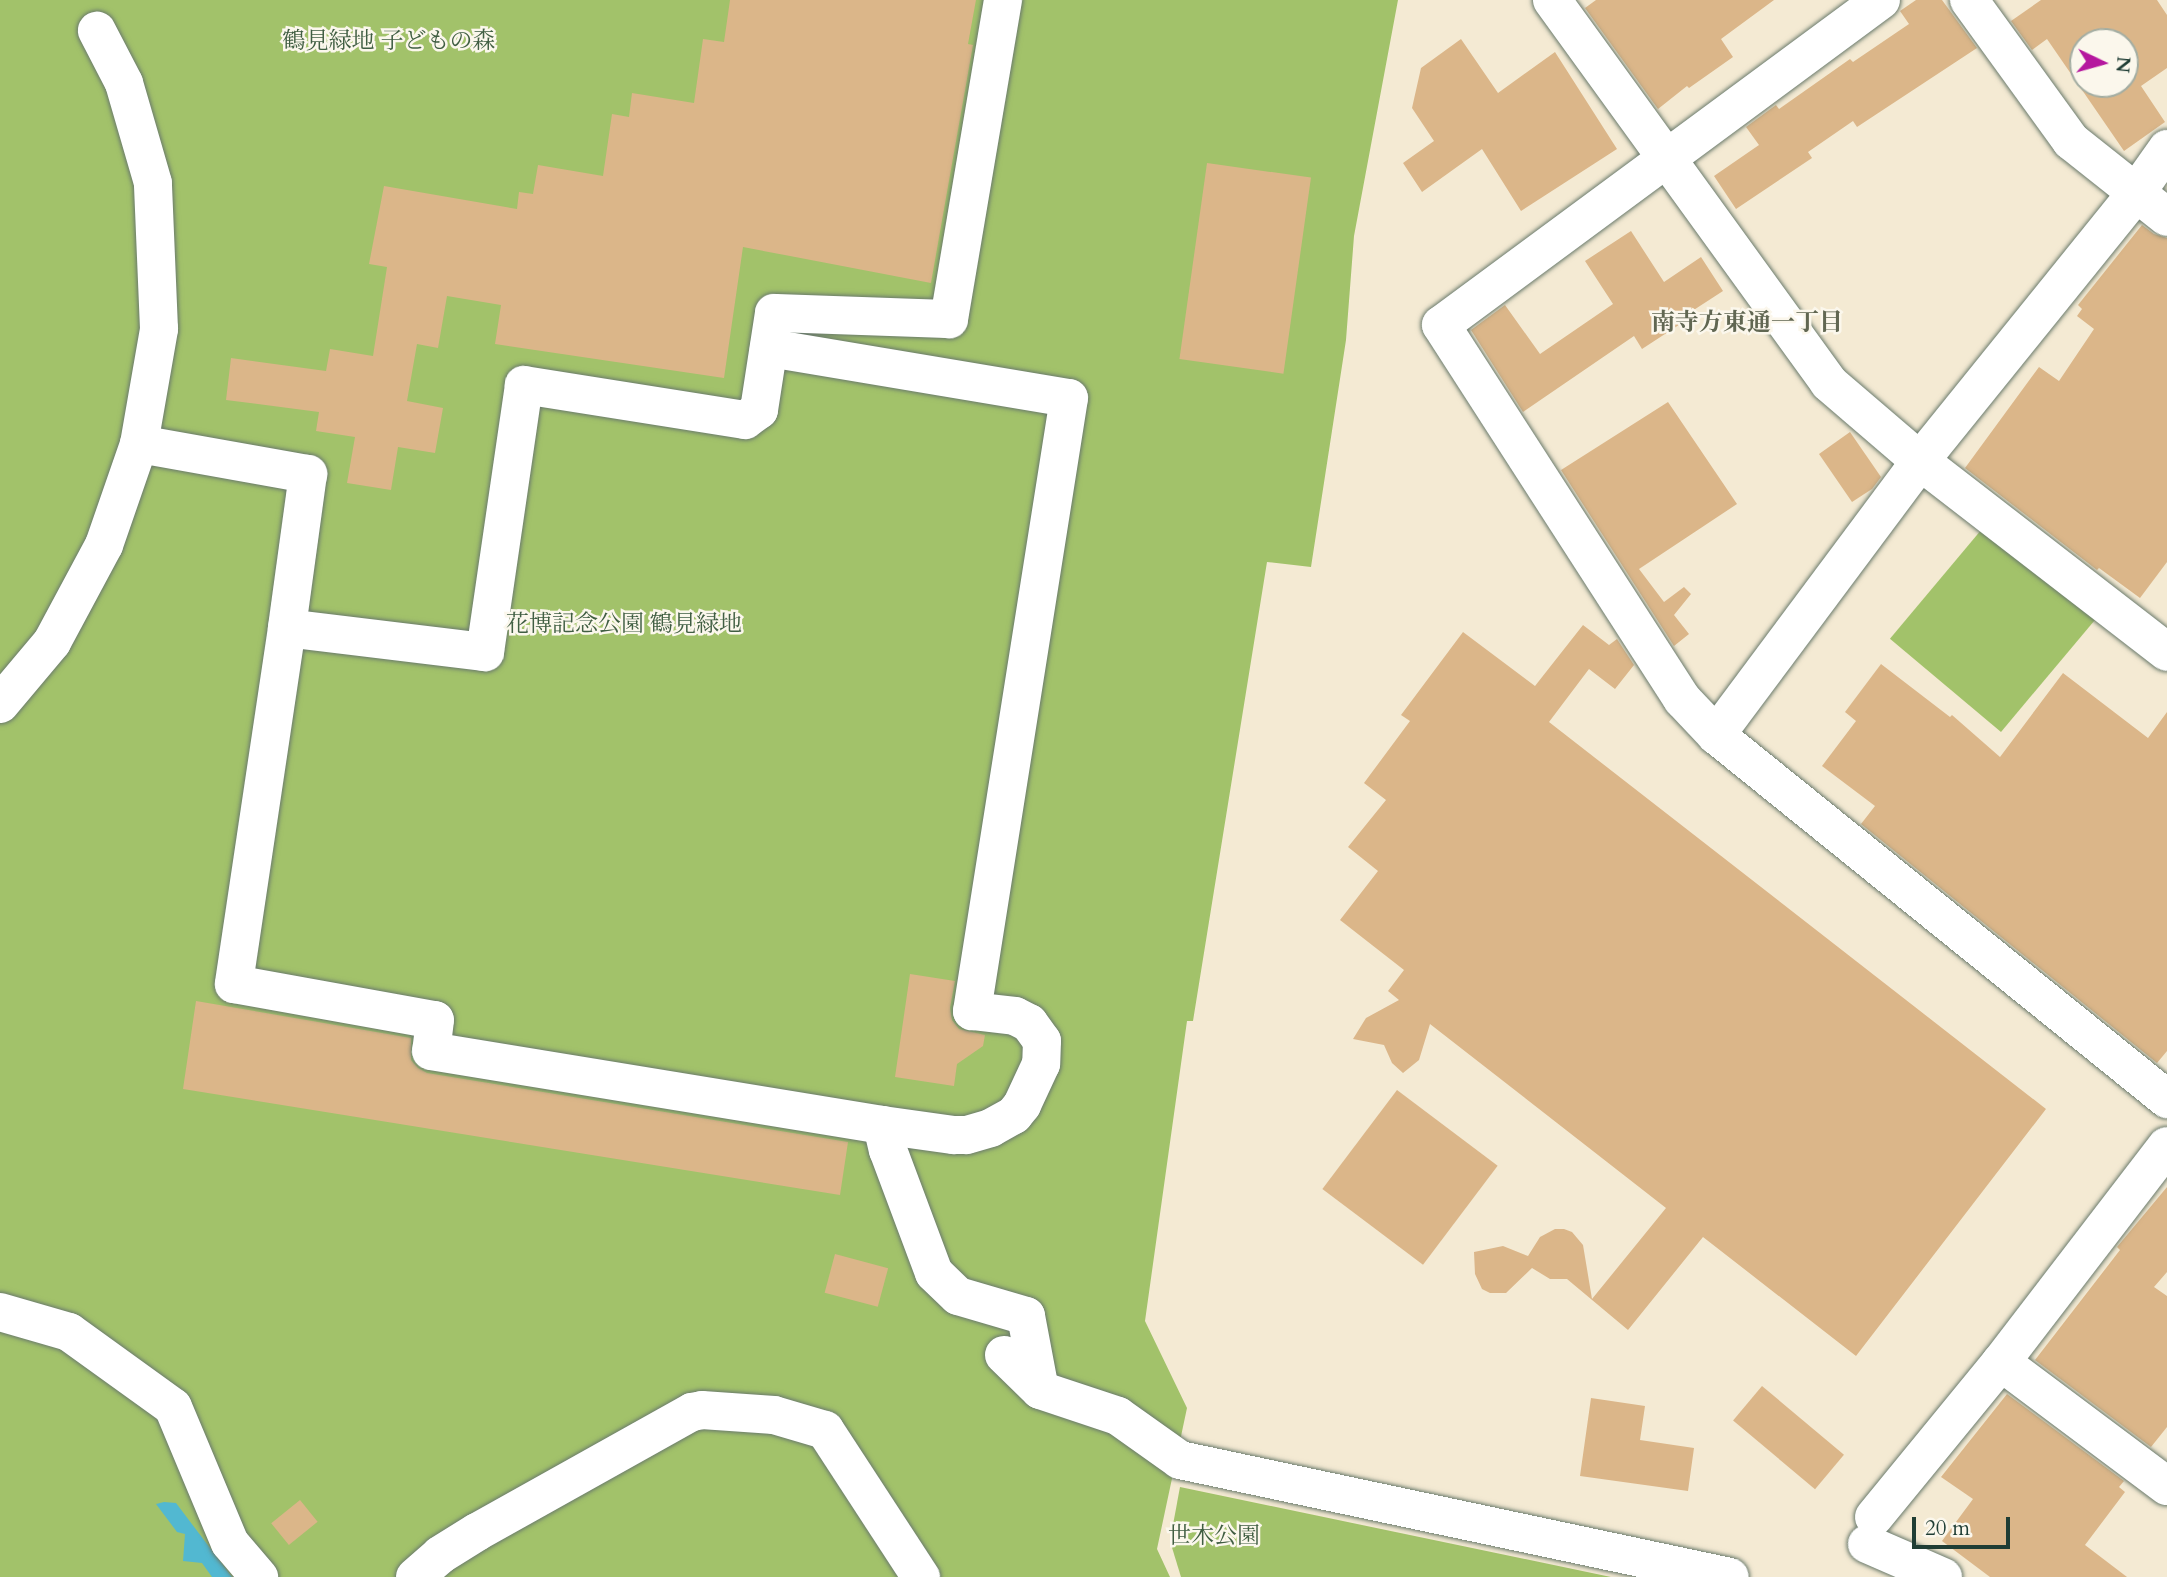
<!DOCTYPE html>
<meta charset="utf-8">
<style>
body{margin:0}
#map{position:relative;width:2167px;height:1577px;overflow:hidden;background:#f4ead3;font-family:Cardo,"Noto Serif JP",serif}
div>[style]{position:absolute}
.green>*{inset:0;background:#a2c26a;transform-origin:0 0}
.water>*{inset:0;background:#52b8d1}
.building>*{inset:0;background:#dbb689;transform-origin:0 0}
.roads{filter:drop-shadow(0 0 2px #6a7a6c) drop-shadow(0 0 2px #6a7a6c)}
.minor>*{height:38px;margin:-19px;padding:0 19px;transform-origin:19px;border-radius:19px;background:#fff}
span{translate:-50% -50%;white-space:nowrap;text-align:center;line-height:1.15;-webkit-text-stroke:5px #fbf7ec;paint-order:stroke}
.park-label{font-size:23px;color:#405e42}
.neighbourhood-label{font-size:24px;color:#616752;font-weight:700}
.north{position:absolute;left:2069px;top:28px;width:70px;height:70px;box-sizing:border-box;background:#fbf7ec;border:2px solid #a3ada2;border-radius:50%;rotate:95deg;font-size:19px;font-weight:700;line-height:28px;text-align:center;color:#1f3d34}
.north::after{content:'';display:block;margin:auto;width:24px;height:32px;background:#b5179e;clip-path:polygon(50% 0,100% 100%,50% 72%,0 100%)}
.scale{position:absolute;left:1912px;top:1517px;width:98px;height:32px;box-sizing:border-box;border:4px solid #1f3d34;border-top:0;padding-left:9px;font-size:21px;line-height:24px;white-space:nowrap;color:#1f3d34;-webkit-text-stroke:5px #fbf7ec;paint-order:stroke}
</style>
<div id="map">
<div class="green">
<div style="clip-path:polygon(0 0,1398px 0,1354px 236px,1346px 340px,1311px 567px,1267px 562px,1193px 1021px,1187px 1021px,1145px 1321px,1187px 1408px,1157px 1549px,1170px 1577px,0 1577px)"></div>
<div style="left:1987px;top:523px;width:145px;height:151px;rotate:40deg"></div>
<div style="clip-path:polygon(1180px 1487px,1611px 1577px,1181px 1577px,1170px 1541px)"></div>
</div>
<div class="water">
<div style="clip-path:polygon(164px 1502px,176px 1503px,232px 1577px,212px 1577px,202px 1563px,183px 1561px,185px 1534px,177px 1532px,156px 1504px)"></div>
</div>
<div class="building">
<div style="clip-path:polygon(730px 0,976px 0,968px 44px,973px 45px,931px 283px,743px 247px,724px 378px,495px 344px,501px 305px,447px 296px,438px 348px,417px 344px,407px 401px,443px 408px,435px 453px,398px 447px,391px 490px,347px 483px,355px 437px,316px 431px,319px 412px,226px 400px,231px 358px,326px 371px,330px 349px,373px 356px,387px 267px,369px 264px,384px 186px,517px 209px,519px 192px,533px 194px,538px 165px,603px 176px,612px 114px,629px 117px,632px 93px,694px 103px,703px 39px,724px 42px)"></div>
<div style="clip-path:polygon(1596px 0,1774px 0,1721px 39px,1733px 57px,1689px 88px,1687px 86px,1658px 109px,1585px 8px)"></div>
<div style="clip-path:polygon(1916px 0,1942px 0,1977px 48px,1857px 127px,1853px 121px,1808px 152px,1812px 158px,1736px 209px,1714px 176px,1759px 145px,1746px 127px,1776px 105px,1779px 109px,1850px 59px,1853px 62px,1909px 24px,1900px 11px)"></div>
<div style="clip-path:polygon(evenodd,2041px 0,2157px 0,2167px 15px,2167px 68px,2141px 86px,2165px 122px,2124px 151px,2047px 39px,2032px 50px,2011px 21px,2041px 0,2083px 42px,2125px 42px,2125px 84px,2083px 84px,2083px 42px)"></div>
<div style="clip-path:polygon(1461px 39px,1498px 93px,1555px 52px,1617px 149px,1521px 211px,1482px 149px,1422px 192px,1403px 163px,1434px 141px,1412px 108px,1421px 68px)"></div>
<div style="left:1207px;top:163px;width:105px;height:198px;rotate:8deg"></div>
<div style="clip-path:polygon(2142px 225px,2154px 234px,2167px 238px,2167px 562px,2140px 598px,2099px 568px,2097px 570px,1965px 468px,2039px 367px,2059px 381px,2094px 329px,2077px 316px,2082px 309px,2078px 305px)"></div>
<div style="clip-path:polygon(1631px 231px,1664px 282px,1701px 257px,1723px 291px,1686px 315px,1688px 319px,1642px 349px,1634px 336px,1523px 412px,1471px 330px,1505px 305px,1540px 354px,1613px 304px,1585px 261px)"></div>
<div style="clip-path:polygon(1668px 402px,1737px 504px,1639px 569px,1664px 602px,1684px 587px,1691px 594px,1674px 615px,1689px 634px,1674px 646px,1561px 470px)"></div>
<div style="clip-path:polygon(1850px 432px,1881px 477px,1872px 489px,1852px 502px,1819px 454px)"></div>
<div style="clip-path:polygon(1583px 625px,1609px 645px,1617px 639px,1634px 665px,1615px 689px,1589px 669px,1549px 722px,2046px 1109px,1856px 1356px,1703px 1237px,1628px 1330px,1567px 1279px,1550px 1279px,1532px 1268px,1506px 1293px,1490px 1293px,1482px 1289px,1475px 1274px,1474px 1252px,1503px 1246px,1528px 1256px,1540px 1237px,1555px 1229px,1564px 1229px,1572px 1232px,1583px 1245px,1592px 1299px,1666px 1208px,1430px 1024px,1419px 1060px,1403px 1073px,1392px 1063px,1384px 1045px,1353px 1039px,1366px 1018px,1399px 1000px,1388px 991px,1404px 970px,1340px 920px,1378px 871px,1348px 847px,1386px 800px,1364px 783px,1410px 721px,1401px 715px,1463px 632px,1535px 686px)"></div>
<div style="clip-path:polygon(1881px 664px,1950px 717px,1952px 715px,2000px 757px,2063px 673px,2148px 738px,2167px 712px,2167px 1051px,2157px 1063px,1861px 824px,1875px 806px,1822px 766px,1856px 721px,1845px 712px)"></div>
<div style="clip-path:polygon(910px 974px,955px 981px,950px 1008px,952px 1020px,959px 1029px,985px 1035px,983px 1046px,957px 1064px,954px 1086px,895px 1077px)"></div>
<div style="clip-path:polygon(196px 1001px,411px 1038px,411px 1060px,418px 1068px,427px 1073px,848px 1142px,840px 1195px,183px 1089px)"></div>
<div style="left:1397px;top:1090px;width:126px;height:124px;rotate:37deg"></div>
<div style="clip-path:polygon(2167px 1187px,2167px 1272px,2154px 1287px,2167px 1296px,2167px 1427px,2151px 1447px,2035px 1360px,2120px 1250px,2117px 1247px)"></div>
<div style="left:835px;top:1254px;width:55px;height:40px;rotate:15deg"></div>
<div style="left:1762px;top:1386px;width:107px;height:45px;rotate:40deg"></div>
<div style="clip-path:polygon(2007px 1394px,2124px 1481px,2119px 1487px,2125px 1492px,2085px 1545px,2127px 1577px,1990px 1577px,1942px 1541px,1973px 1499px,1941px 1477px)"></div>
<div style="clip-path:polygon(1591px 1398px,1645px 1406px,1640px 1440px,1694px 1448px,1688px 1491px,1580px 1476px)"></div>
<div style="left:300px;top:1500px;width:28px;height:37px;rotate:51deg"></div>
</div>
<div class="roads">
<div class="minor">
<div style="left:1003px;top:0;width:324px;rotate:99.6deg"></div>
<div style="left:949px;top:319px;width:175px;rotate:-178deg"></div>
<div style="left:774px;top:313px;width:98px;rotate:98.8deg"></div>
<div style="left:759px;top:410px;width:17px;rotate:144deg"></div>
<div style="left:745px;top:420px;width:224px;rotate:-171deg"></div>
<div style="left:524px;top:385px;width:270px;rotate:98.3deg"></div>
<div style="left:485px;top:652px;width:199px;rotate:-173.1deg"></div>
<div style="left:287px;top:628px;width:360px;rotate:98.5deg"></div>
<div style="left:234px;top:984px;width:204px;rotate:10.2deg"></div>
<div style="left:435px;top:1020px;width:31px;rotate:97deg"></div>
<div style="left:431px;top:1051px;width:457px;rotate:9.3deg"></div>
<div style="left:882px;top:1125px;width:26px;rotate:77deg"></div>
<div style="left:888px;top:1150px;width:131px;rotate:69.5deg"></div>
<div style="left:934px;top:1273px;width:33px;rotate:44deg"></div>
<div style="left:958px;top:1296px;width:71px;rotate:16.4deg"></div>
<div style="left:1026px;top:1316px;width:75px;rotate:79.3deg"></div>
<div style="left:1552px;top:0;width:473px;rotate:54.1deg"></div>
<div style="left:1829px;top:383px;width:120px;rotate:40.6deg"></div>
<div style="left:1920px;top:461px;width:312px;rotate:37.7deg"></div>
<div style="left:1881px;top:0;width:547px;rotate:143.55deg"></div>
<div style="left:1441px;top:325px;width:445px;rotate:57.2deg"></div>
<div style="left:1682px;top:699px;width:50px;rotate:46.6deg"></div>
<div style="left:1716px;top:735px;width:580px;rotate:38.91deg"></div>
<div style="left:1969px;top:0;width:174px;rotate:54.1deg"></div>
<div style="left:2071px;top:141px;width:122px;rotate:38.4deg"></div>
<div style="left:769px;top:348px;width:304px;rotate:9.5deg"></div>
<div style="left:1069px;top:398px;width:621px;rotate:98.99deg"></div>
<div style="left:972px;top:1011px;width:43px;rotate:6.6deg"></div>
<div style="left:1015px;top:1016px;width:16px;rotate:27deg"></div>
<div style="left:1029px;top:1023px;width:22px;rotate:54deg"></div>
<div style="left:1042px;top:1041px;width:23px;rotate:92deg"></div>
<div style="left:1041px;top:1064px;width:45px;rotate:114.9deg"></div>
<div style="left:1022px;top:1105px;width:13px;rotate:129deg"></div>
<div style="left:1014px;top:1115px;width:26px;rotate:151deg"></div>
<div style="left:991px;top:1128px;width:26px;rotate:164deg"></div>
<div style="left:966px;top:1135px;width:13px;rotate:180deg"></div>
<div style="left:953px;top:1135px;width:72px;rotate:-172deg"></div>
<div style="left:139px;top:444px;width:172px;rotate:10.1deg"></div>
<div style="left:308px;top:474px;width:155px;rotate:97.8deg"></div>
<div style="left:0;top:704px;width:81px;rotate:-50deg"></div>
<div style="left:52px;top:642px;width:110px;rotate:-61.8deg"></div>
<div style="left:104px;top:545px;width:107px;rotate:-70.9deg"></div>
<div style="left:139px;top:444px;width:117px;rotate:-80.1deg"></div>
<div style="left:159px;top:329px;width:146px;rotate:-92.4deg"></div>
<div style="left:153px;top:183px;width:104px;rotate:-106.2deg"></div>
<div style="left:124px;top:83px;width:59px;rotate:-117.4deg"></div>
<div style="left:1716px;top:735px;width:342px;rotate:-53.3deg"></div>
<div style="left:1920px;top:461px;width:344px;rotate:-51.1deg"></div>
<div style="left:2136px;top:193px;width:54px;rotate:-54.8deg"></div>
<div style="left:0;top:1312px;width:72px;rotate:16.2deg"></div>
<div style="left:69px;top:1332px;width:128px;rotate:35.8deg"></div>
<div style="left:173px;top:1407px;width:147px;rotate:67.3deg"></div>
<div style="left:230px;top:1543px;width:45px;rotate:49.5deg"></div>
<div style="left:1004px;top:1355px;width:50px;rotate:44.2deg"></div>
<div style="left:1040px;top:1390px;width:82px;rotate:18.4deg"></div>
<div style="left:1118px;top:1416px;width:76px;rotate:35.4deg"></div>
<div style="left:1180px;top:1460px;width:562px;rotate:12.01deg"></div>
<div style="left:2001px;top:1362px;width:207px;rotate:36.8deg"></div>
<div style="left:1874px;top:1517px;width:200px;rotate:-50.7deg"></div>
<div style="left:2001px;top:1362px;width:272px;rotate:-52.5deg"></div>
<div style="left:1867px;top:1544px;width:83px;rotate:23.5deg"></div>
<div style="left:415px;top:1577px;width:33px;rotate:-41deg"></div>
<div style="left:440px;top:1555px;width:44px;rotate:-31.9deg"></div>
<div style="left:477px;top:1532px;width:246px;rotate:-29.2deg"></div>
<div style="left:692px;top:1412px;width:10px;rotate:-11deg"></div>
<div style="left:702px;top:1410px;width:72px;rotate:4deg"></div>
<div style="left:774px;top:1415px;width:53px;rotate:16.4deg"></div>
<div style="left:825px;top:1430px;width:176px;rotate:56.9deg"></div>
</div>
</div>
<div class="park-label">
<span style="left:389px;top:41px">鶴見緑地 子どもの森</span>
<span style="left:624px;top:624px">花博記念公園 鶴見緑地</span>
<span style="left:1214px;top:1536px">世木公園</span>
</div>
<div class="neighbourhood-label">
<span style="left:1747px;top:323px">南寺方東通一丁目</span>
</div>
<div class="north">N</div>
<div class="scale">20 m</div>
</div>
